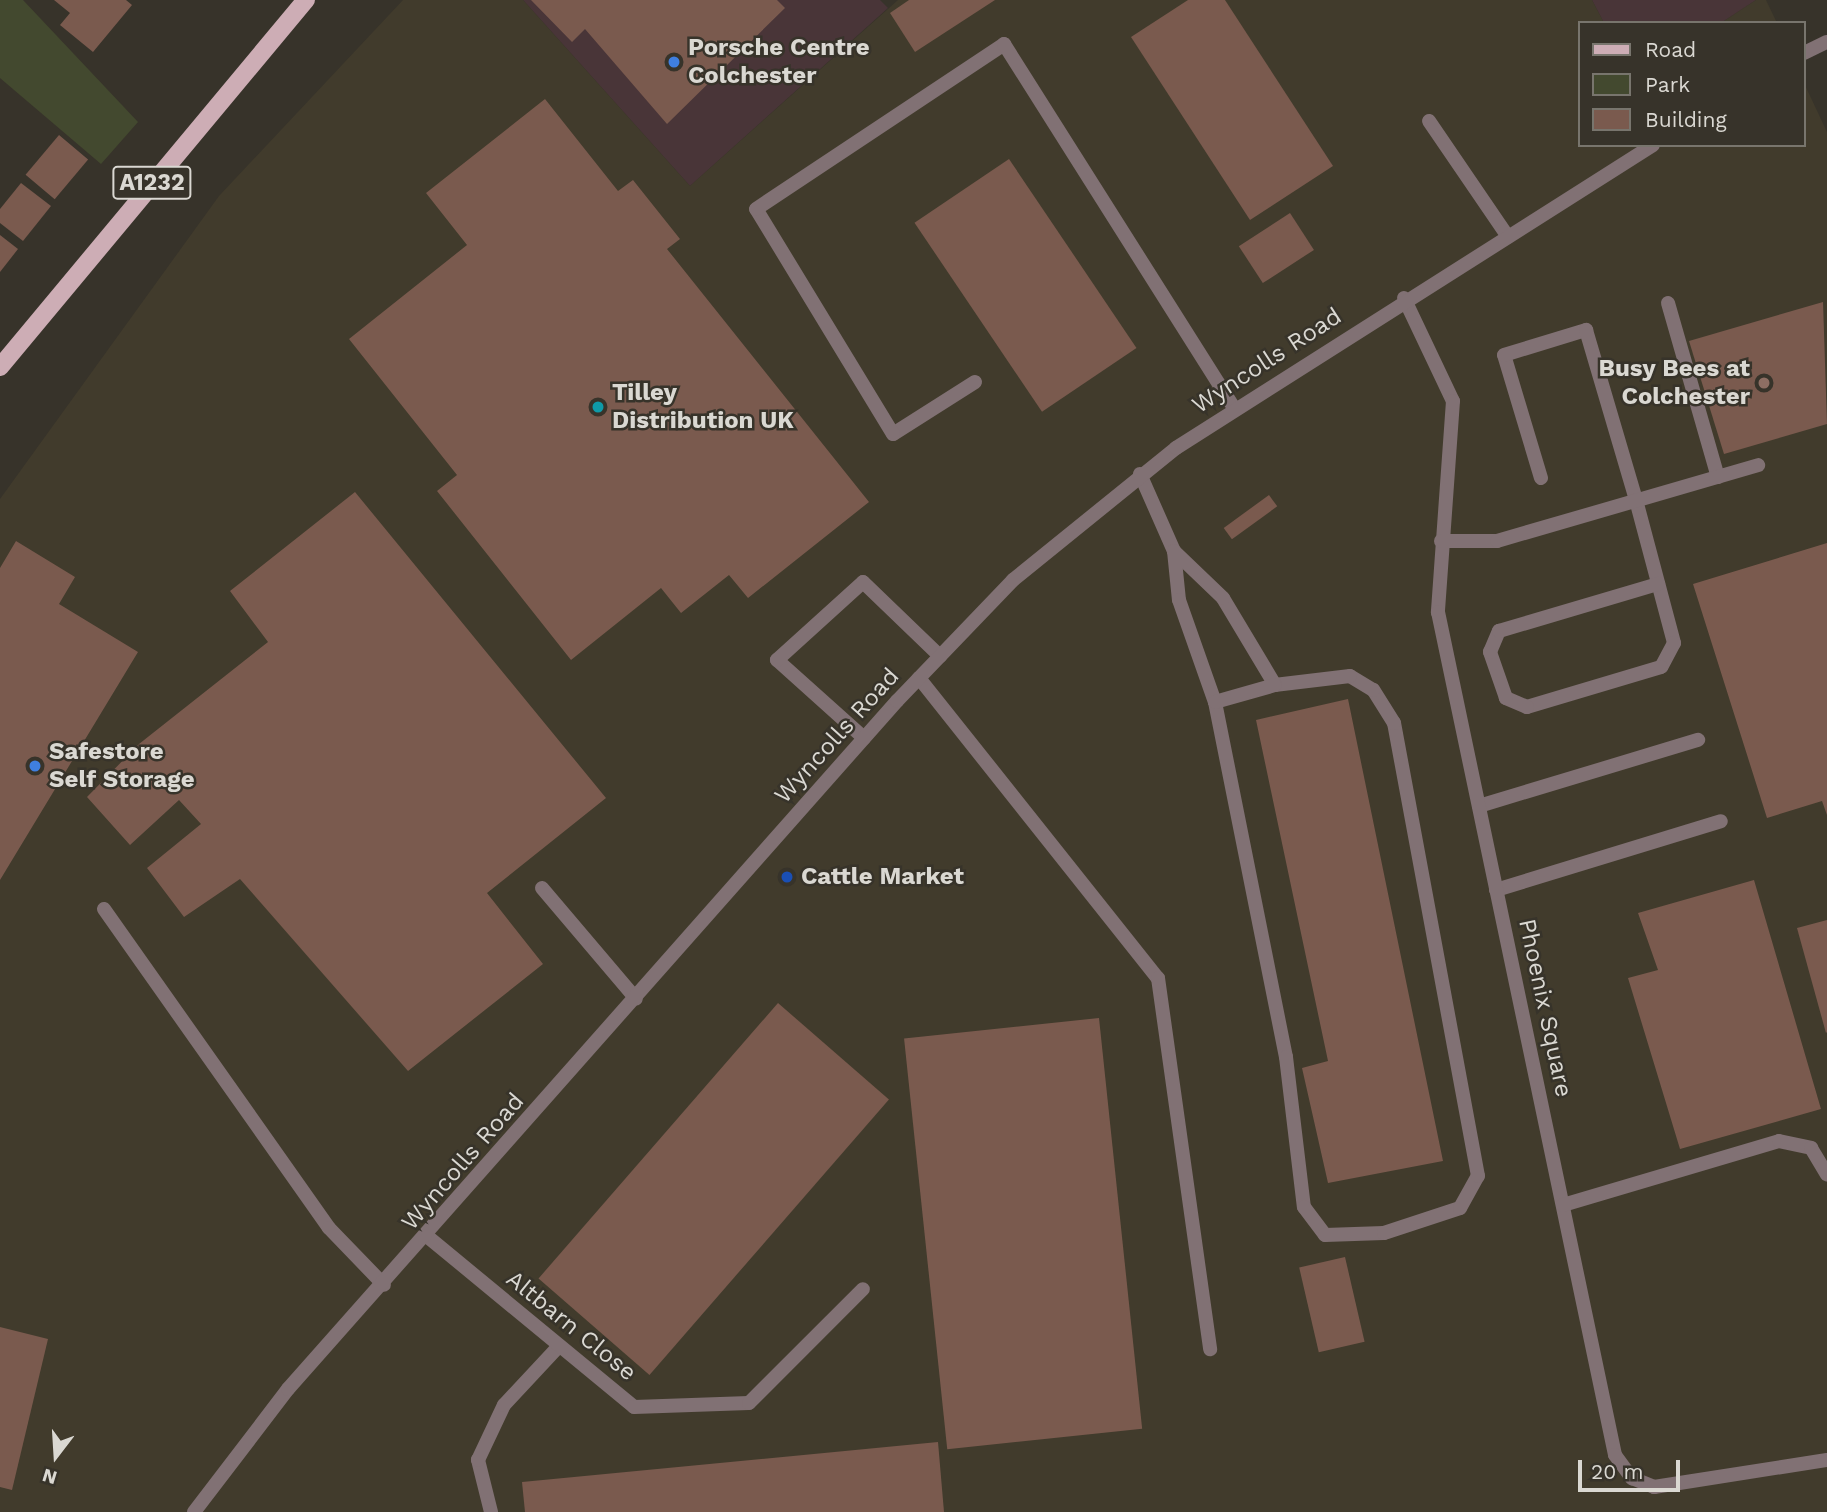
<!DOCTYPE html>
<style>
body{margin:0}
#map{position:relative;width:1827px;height:1512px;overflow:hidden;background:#37332a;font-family:"Work Sans",sans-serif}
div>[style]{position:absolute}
.commercial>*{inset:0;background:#493538}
.built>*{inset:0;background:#413b2c}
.green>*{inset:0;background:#43492f}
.building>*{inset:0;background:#7a5a4e;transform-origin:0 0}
.service>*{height:14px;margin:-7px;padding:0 7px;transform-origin:7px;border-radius:7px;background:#817174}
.minor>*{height:14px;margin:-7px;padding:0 7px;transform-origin:7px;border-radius:7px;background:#817174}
.tertiary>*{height:14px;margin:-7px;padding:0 7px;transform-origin:7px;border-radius:7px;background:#817174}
.primary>*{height:18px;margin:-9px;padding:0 9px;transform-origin:9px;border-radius:9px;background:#cdadb5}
.dots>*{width:19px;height:19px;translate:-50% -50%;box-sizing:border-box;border:4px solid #37332a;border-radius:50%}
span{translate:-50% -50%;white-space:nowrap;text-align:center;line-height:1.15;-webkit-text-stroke:5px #37332a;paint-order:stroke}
.shield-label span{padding:2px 5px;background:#37332a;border:2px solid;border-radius:5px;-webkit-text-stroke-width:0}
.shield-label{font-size:23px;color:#dad8d2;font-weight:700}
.poi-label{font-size:24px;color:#dad8d2;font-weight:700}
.left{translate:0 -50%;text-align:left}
.right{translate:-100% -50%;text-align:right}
.street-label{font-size:24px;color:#dad8d2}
.legend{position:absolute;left:1578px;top:21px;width:228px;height:126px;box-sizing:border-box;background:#37332a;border:2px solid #78756d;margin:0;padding:9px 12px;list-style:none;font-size:21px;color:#dad8d2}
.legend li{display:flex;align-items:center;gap:14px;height:35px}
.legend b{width:35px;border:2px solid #78756d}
.north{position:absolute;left:21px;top:1421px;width:70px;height:70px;-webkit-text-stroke:5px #37332a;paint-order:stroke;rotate:197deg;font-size:19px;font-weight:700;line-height:28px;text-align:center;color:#dad8d2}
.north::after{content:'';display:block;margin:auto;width:24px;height:32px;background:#dad8d2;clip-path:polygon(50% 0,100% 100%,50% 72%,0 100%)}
.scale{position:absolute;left:1578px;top:1460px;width:102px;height:32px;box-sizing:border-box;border:4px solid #dad8d2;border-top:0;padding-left:9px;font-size:21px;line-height:24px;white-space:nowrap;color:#dad8d2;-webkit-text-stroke:5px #37332a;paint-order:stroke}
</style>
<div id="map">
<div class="commercial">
<div style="clip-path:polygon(523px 0,880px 0,888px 8px,690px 186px)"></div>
<div style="clip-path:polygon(1592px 0,1756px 0,1721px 23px,1604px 23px)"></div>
</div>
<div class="built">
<div style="clip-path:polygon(403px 0,523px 0,690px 186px,898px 0,1592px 0,1604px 23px,1580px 23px,1580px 145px,1804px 145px,1804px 83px,1827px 132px,1827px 1512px,0 1512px,0 499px,219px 196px)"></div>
<div style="clip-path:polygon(1756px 0,1766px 0,1777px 23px,1721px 23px)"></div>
</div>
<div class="green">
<div style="clip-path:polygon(0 0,23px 0,138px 122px,101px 164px,0 78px)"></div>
</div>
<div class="building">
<div style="clip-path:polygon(54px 0,126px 0,132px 5px,93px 52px,60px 25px,70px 13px)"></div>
<div style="clip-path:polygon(531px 0,777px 0,785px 8px,667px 124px,585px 29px,572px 42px)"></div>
<div style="clip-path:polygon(909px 0,995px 0,915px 52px,890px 13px)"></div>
<div style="clip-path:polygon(1188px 0,1225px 0,1333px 166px,1250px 220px,1131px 37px)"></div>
<div style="clip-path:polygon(545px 99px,618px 191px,633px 180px,680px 239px,667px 249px,869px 502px,748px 598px,729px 575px,681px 613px,661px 588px,571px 660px,437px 491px,457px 475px,349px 339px,467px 245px,426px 193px)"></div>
<div style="left:59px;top:135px;width:38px;height:52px;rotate:40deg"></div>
<div style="left:1009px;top:159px;width:228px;height:114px;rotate:56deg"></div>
<div style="clip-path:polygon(21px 183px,51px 206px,23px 241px,0 223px,0 209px)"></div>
<div style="left:1290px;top:213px;width:44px;height:61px;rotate:57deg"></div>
<div style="clip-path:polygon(0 235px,18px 249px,0 272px)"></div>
<div style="clip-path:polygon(1823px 302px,1827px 424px,1724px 454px,1689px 341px)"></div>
<div style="clip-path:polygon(355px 492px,606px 798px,487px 893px,543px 964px,408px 1071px,240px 879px,184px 917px,147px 868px,201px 824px,179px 800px,130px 845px,87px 797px,139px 744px,268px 642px,230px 591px)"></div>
<div style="left:1269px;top:495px;width:14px;height:56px;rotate:54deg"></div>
<div style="clip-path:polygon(16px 541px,75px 577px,59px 604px,138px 652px,0 880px,0 568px)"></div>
<div style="clip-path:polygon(1827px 543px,1827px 815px,1822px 801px,1767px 818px,1693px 584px)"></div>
<div style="clip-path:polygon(1348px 699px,1443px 1161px,1328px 1183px,1302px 1068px,1328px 1061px,1256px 720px)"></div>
<div style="clip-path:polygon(1754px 880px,1821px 1109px,1680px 1149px,1628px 978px,1658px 970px,1638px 913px)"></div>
<div style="clip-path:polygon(1827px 920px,1827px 1032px,1826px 1033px,1797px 928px)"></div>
<div style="left:778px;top:1003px;width:147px;height:365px;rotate:41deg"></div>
<div style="left:1099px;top:1018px;width:413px;height:196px;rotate:84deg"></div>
<div style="left:1345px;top:1257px;width:87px;height:47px;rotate:77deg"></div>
<div style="clip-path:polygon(0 1327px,48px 1339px,12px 1490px,0 1487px)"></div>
<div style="clip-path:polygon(938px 1442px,944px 1512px,525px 1512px,522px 1482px)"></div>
</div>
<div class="service">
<div style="left:1429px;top:121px;width:140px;rotate:55.7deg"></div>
<div style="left:1668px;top:303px;width:181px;rotate:74deg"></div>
<div style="left:975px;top:382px;width:97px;rotate:147.6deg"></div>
<div style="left:893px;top:434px;width:263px;rotate:-121.3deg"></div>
<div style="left:756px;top:209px;width:298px;rotate:-33.6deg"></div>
<div style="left:1004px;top:44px;width:432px;rotate:57.7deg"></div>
<div style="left:1140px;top:474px;width:84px;rotate:66.2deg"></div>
<div style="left:1174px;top:551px;width:49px;rotate:84.2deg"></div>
<div style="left:1179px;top:600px;width:108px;rotate:70.6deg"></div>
<div style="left:1215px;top:702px;width:362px;rotate:78.7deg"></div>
<div style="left:1286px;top:1057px;width:151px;rotate:83.2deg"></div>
<div style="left:1304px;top:1207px;width:35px;rotate:53deg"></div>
<div style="left:1325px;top:1235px;width:59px;rotate:-1.9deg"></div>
<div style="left:1384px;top:1233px;width:80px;rotate:-18.2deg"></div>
<div style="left:1460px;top:1208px;width:37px;rotate:-61deg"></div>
<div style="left:1478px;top:1176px;width:461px;rotate:-100.5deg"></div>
<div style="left:1394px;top:723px;width:39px;rotate:-122deg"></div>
<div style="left:1373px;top:690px;width:27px;rotate:-149deg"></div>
<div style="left:1350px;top:676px;width:76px;rotate:173.2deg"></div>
<div style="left:1275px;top:685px;width:101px;rotate:-120.9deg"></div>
<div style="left:1223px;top:598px;width:68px;rotate:-136.2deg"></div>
<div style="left:1541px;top:478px;width:128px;rotate:-106.7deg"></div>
<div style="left:1504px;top:355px;width:86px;rotate:-17deg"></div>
<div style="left:1586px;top:330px;width:177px;rotate:73.6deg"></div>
<div style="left:1636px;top:500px;width:148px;rotate:75.1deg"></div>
<div style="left:1674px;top:643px;width:27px;rotate:118deg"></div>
<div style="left:1661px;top:667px;width:140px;rotate:163.4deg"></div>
<div style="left:1527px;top:707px;width:23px;rotate:-157deg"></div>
<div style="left:1506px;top:698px;width:49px;rotate:-109.2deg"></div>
<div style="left:1490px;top:652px;width:23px;rotate:-67deg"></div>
<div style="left:1499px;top:631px;width:166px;rotate:-16.5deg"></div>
<div style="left:919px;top:678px;width:384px;rotate:51.5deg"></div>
<div style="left:1158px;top:978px;width:375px;rotate:82deg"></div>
<div style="left:1215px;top:702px;width:62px;rotate:-15.8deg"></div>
<div style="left:864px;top:738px;width:117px;rotate:-138.1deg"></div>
<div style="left:777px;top:660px;width:116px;rotate:-42.2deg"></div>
<div style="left:863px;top:582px;width:107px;rotate:43.9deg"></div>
<div style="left:1479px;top:806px;width:229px;rotate:-16.8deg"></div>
<div style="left:542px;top:888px;width:145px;rotate:49.7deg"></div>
<div style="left:1496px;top:890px;width:235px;rotate:-17deg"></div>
<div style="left:104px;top:909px;width:390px;rotate:54.8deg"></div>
<div style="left:329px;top:1228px;width:79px;rotate:46deg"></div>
<div style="left:491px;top:1512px;width:54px;rotate:-104deg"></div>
<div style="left:478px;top:1460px;width:61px;rotate:-64.7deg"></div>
<div style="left:504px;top:1405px;width:81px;rotate:-47deg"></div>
</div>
<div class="minor">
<div style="left:1404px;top:298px;width:114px;rotate:64.6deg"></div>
<div style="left:1453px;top:401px;width:212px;rotate:94.1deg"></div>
<div style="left:1438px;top:612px;width:861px;rotate:78.14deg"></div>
<div style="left:1615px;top:1455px;width:29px;rotate:54deg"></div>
<div style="left:1632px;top:1478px;width:24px;rotate:22deg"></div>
<div style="left:1654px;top:1487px;width:175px;rotate:-8.9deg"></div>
<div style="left:1441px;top:541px;width:56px"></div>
<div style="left:1497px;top:541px;width:272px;rotate:-16.2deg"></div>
<div style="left:1563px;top:1205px;width:225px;rotate:-16.5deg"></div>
<div style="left:1779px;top:1141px;width:33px;rotate:12deg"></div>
<div style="left:1811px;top:1148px;width:31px;rotate:59deg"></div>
<div style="left:428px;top:1237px;width:267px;rotate:39.5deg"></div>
<div style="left:634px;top:1407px;width:115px;rotate:-2deg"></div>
<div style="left:749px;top:1403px;width:161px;rotate:-45deg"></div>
</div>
<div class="tertiary">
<div style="left:1804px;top:53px;width:25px;rotate:-26deg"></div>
<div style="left:194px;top:1512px;width:155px;rotate:-52.6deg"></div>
<div style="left:288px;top:1389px;width:919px;rotate:-48.49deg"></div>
<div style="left:897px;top:701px;width:168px;rotate:-46.2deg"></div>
<div style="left:1013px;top:580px;width:210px;rotate:-39deg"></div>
<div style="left:1176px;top:448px;width:565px;rotate:-32.42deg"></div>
</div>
<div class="primary">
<div style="left:0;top:367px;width:478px;rotate:-50.2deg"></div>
</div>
<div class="dots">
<div style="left:674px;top:62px;background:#3f7fe0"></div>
<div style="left:1764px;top:383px;background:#8d6e63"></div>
<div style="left:598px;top:407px;background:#0f9aa8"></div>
<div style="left:35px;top:766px;background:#3f7fe0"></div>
<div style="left:787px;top:877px;background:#1a4fb4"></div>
</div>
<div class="shield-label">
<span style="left:152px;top:183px">A1232</span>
</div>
<div class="poi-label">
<span class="left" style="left:688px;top:62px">Porsche Centre<br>Colchester</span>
<span class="right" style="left:1750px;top:383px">Busy Bees at<br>Colchester</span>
<span class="left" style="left:612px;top:407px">Tilley<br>Distribution UK</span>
<span class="left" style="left:49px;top:766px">Safestore<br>Self Storage</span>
<span class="left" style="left:801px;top:877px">Cattle Market</span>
</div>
<div class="street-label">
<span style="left:1267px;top:361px;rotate:-33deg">Wyncolls Road</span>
<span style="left:837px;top:736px;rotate:-48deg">Wyncolls Road</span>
<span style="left:1545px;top:1008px;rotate:78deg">Phoenix Square</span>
<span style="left:463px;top:1162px;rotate:-49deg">Wyncolls Road</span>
<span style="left:571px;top:1326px;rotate:39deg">Altbarn Close</span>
</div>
<ul class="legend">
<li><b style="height:9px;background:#cdadb5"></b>Road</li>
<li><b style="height:19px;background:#43492f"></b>Park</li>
<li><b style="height:19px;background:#7a5a4e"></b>Building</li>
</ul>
<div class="north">N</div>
<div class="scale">20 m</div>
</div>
